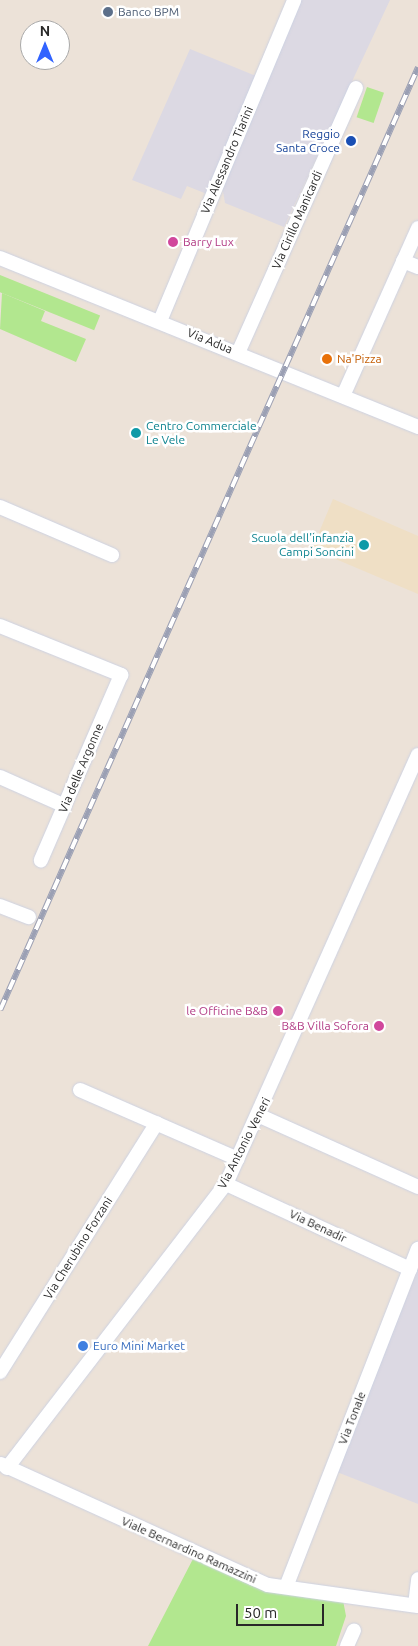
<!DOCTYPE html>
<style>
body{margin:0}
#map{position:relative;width:418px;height:1646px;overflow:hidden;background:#ece2d8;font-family:Ubuntu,sans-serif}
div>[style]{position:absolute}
.industrial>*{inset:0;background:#dcd9e3}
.education>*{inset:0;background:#efdfc5}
.green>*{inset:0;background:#b2e78f;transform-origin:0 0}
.roads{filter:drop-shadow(0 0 1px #cdd2e2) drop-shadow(0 0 1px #cdd2e2)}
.street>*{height:14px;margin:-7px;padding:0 7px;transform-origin:7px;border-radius:7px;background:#fff}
.rail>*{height:5.5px;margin-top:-2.75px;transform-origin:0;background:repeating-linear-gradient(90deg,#fff 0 11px,#9ba0b4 0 22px);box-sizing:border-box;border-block:1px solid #9ba0b4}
.dots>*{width:14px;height:14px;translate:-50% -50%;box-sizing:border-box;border:2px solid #fff;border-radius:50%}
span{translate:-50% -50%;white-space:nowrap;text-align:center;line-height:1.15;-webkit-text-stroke:5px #fff;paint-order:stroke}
.service-label{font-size:12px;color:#4e5e75}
.left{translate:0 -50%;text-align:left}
.transit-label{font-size:12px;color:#164399}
.right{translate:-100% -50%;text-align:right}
.street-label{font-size:12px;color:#282828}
.hotel-label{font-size:12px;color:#b23c85}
.food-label{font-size:12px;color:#c56008}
.culture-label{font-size:12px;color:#0d838f}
.shop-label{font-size:12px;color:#366cbe}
.north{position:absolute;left:20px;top:20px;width:50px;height:50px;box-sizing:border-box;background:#fff;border:1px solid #a9a9a9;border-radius:50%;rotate:0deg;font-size:14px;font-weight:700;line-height:20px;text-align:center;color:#282828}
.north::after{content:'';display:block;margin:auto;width:18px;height:22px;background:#3163ff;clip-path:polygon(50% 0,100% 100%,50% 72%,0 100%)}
.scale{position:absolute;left:236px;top:1604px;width:88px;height:22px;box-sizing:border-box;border:2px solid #282828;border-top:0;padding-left:6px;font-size:15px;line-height:18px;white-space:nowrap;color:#282828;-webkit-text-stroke:4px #fff;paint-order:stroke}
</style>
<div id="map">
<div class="industrial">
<div style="clip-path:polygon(295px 0,390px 0,284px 227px,225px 203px,222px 185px)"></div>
<div style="clip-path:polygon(190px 49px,256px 76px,207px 194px,187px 186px,181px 199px,132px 180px)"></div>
<div style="clip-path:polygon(418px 1269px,418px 1504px,337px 1472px)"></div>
</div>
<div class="education">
<div style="clip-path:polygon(333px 499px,418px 536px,418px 594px,312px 549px)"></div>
</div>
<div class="green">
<div style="left:367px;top:87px;width:18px;height:32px;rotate:19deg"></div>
<div style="left:0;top:275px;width:108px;height:16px;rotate:22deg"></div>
<div style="clip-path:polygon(2px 293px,45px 311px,41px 321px,86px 339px,76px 362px,0 329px)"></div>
<div style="clip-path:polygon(195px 1555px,254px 1580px,342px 1595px,346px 1616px,336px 1646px,148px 1646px)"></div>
</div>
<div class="roads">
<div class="street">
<div style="left:0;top:258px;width:451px;rotate:22deg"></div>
<div style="left:403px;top:261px;width:16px;rotate:22deg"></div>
<div style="left:160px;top:321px;width:348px;rotate:-67.3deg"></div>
<div style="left:238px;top:353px;width:290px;rotate:-66deg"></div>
<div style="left:343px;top:396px;width:184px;rotate:-65.9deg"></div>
<div style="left:0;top:507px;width:122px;rotate:23.2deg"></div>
<div style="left:0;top:626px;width:131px;rotate:22deg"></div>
<div style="left:121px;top:675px;width:202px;rotate:113.4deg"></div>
<div style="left:0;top:777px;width:71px;rotate:24deg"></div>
<div style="left:0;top:906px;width:31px;rotate:21deg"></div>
<div style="left:80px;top:1090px;width:172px;rotate:23.6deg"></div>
<div style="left:260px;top:1116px;width:173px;rotate:24.2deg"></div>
<div style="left:226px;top:1184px;width:203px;rotate:24.8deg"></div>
<div style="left:0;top:1372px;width:294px;rotate:-57.8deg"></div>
<div style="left:1px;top:1464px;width:293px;rotate:24.4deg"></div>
<div style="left:268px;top:1585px;width:151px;rotate:8deg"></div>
<div style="left:7px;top:1468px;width:359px;rotate:-52.4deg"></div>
<div style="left:226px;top:1184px;width:470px;rotate:-65.9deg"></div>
<div style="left:286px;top:1587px;width:363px;rotate:-68.7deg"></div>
<div style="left:415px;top:1605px;width:26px;rotate:-83deg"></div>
<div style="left:347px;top:1646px;width:17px;rotate:-66deg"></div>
</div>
</div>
<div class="rail">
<div style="left:0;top:1010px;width:1031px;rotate:-66.09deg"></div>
</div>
<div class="dots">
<div style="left:108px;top:12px;background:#5c6f8a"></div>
<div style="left:351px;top:141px;background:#1a4fb4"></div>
<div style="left:173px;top:242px;background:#d1479c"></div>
<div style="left:327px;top:359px;background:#e8710a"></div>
<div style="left:136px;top:433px;background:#0f9aa8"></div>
<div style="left:364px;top:545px;background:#0f9aa8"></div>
<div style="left:278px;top:1011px;background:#d1479c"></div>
<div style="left:379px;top:1026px;background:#d1479c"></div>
<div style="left:83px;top:1346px;background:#3f7fe0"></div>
</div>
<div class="service-label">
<span class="left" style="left:118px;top:12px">Banco BPM</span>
</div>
<div class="transit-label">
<span class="right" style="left:340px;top:141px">Reggio<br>Santa Croce</span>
</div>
<div class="street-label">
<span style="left:227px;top:160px;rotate:-67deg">Via Alessandro Tiarini</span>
<span style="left:297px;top:220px;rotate:-66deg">Via Cirillo Manicardi</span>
<span style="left:210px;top:341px;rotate:22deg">Via Adua</span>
<span style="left:81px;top:768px;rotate:-67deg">Via delle Argonne</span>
<span style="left:244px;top:1143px;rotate:-63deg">Via Antonio Veneri</span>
<span style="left:318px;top:1226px;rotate:25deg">Via Benadir</span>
<span style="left:78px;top:1248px;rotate:-58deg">Via Cherubino Forzani</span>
<span style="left:352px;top:1418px;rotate:-69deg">Via Tonale</span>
<span style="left:189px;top:1550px;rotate:24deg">Viale Bernardino Ramazzini</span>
</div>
<div class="hotel-label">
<span class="left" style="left:183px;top:242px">Barry Lux</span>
<span class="right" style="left:268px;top:1011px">le Officine B&amp;B</span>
<span class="right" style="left:369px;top:1026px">B&amp;B Villa Sofora</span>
</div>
<div class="food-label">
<span class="left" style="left:337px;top:359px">Na'Pizza</span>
</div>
<div class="culture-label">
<span class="left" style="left:146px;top:433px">Centro Commerciale<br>Le Vele</span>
<span class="right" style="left:354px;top:545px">Scuola dell'infanzia<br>Campi Soncini</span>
</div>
<div class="shop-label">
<span class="left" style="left:93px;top:1346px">Euro Mini Market</span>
</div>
<div class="north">N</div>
<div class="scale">50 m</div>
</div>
